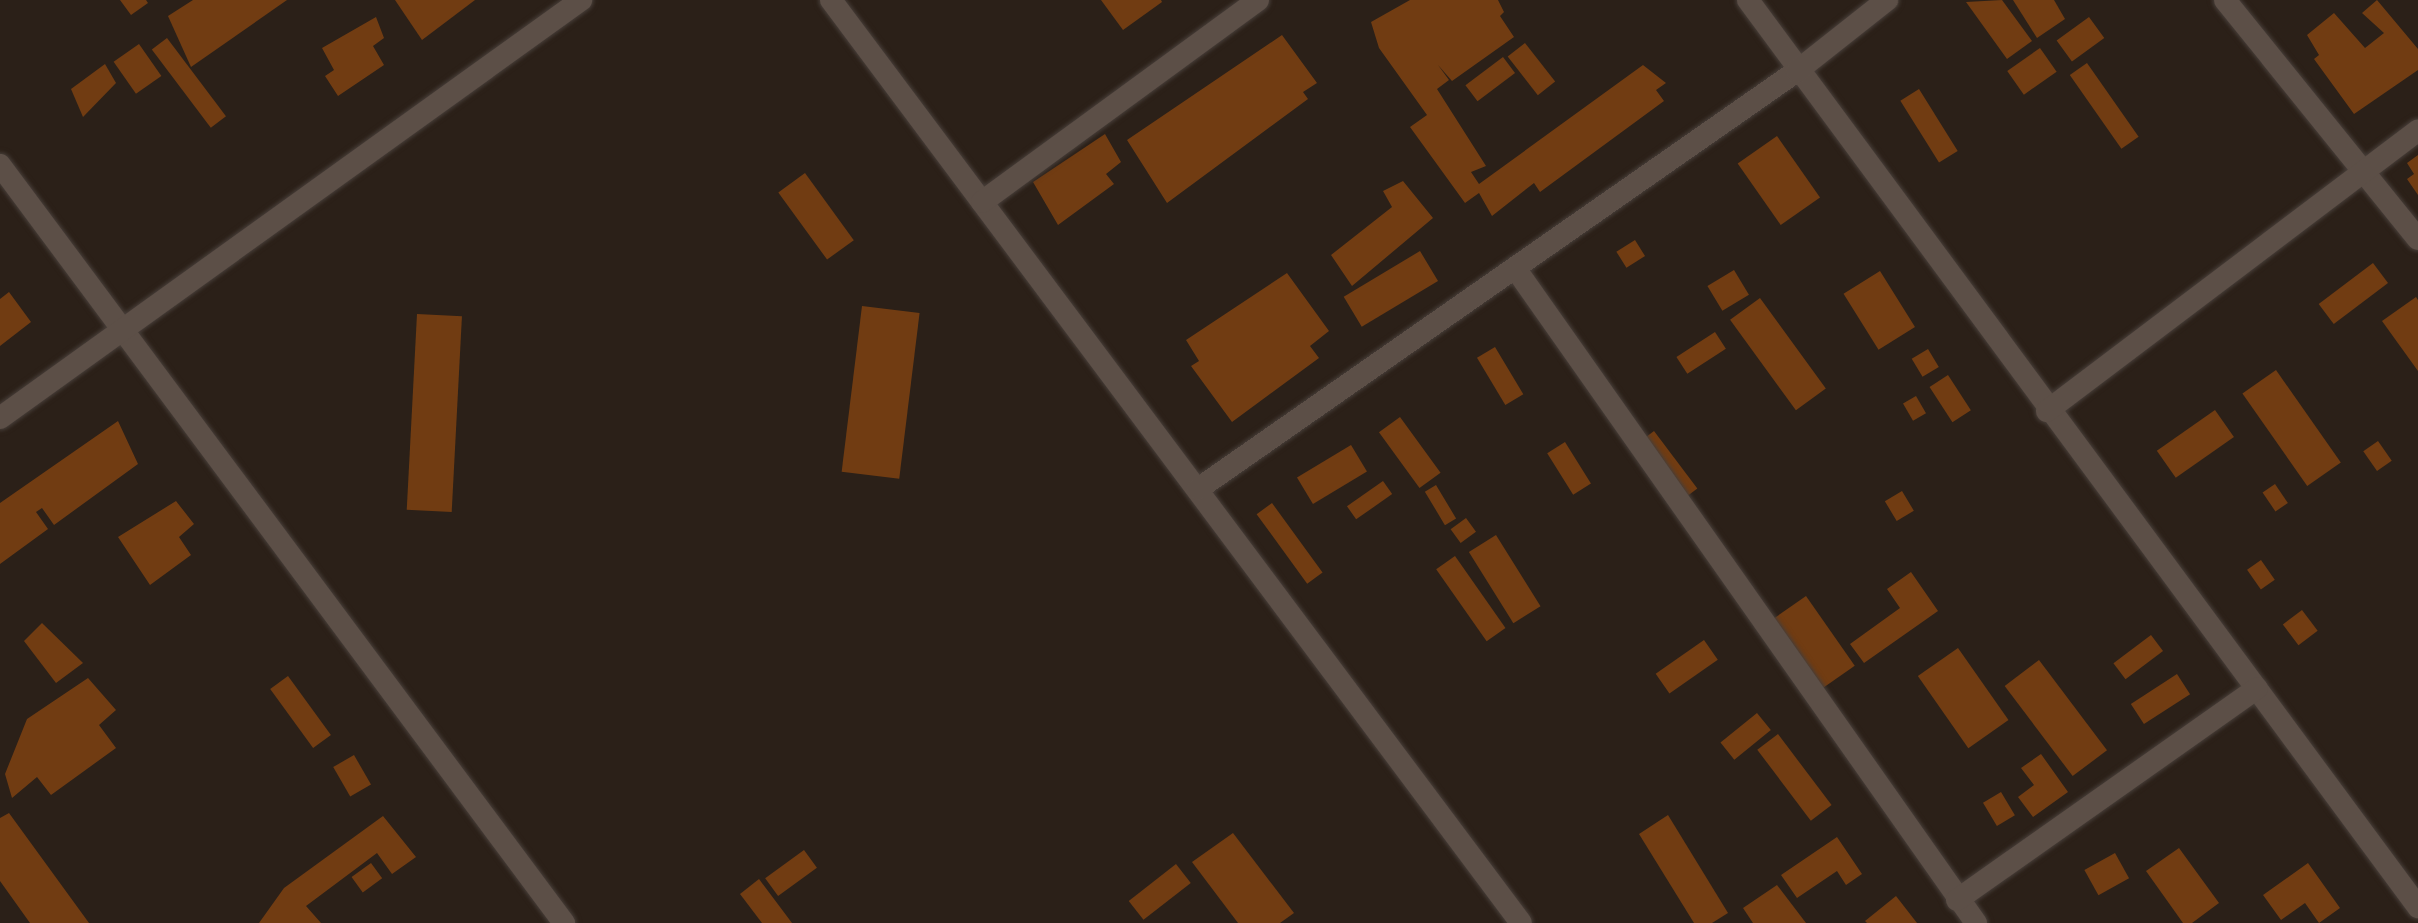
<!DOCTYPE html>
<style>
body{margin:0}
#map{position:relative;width:2418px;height:923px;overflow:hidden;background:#2b2018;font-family:Cabin,sans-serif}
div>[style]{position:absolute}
.building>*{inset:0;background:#713c12;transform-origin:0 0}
.roads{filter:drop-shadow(0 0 2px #473e39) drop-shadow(0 0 2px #473e39)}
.minor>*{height:22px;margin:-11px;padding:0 11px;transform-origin:11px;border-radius:11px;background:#5c4f47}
.tertiary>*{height:22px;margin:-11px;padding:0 11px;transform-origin:11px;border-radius:11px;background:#5c4f47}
span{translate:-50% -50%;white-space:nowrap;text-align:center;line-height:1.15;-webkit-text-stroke:8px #21160f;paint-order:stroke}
</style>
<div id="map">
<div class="building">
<div style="clip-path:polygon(120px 0,146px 0,148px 3px,131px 15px)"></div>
<div style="clip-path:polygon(193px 0,287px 0,191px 67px,168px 16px)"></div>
<div style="clip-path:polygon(395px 0,475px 0,422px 40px)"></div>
<div style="clip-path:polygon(1101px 0,1161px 0,1162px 2px,1123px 30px)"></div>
<div style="clip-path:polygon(1410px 0,1498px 0,1504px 12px,1500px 16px,1514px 37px,1452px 81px,1438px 65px,1449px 80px,1437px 89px,1486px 166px,1471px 172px,1479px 184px,1643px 65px,1666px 83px,1656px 90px,1664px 101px,1540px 192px,1534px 183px,1492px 216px,1479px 193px,1465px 203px,1410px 127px,1427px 115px,1379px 48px,1371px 22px)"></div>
<div style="clip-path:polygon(2002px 0,2032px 41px,2007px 59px,1966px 2px)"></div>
<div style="clip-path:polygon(2013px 0,2054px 0,2065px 19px,2037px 38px)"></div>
<div style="clip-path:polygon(2377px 0,2418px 49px,2418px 70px,2354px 114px,2314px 59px,2319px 55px,2307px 35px,2334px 13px,2365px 48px,2384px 33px,2362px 13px)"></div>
<div style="clip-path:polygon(376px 17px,384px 38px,373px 46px,384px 65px,338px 96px,325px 76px,334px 70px,322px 48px)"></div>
<div style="left:2089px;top:17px;width:26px;height:40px;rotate:54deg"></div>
<div style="clip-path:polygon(1282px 35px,1317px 83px,1303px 92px,1308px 99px,1167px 203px,1127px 140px)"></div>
<div style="left:167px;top:38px;width:98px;height:19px;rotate:53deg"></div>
<div style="left:1525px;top:43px;width:49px;height:22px;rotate:52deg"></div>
<div style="left:139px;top:44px;width:39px;height:31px;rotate:55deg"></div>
<div style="left:2040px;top:48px;width:29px;height:40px;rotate:55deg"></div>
<div style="left:1503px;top:57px;width:20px;height:47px;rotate:53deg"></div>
<div style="left:2087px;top:63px;width:90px;height:21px;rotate:55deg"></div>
<div style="clip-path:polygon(105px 64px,116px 83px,83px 117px,71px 89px)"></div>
<div style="left:1919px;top:89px;width:73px;height:22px;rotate:58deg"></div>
<div style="clip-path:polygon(1105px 134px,1121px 162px,1106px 174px,1114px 184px,1058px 225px,1033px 182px)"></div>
<div style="left:1777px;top:136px;width:75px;height:48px;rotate:55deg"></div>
<div style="clip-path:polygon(2418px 155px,2418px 195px,2407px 179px,2414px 174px,2407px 163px)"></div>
<div style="left:805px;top:173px;width:83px;height:33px;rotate:54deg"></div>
<div style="clip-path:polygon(1403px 181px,1433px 218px,1352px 286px,1331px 255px,1392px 207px,1383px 191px)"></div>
<div style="left:1635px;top:240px;width:19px;height:22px;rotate:58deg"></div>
<div style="left:1420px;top:251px;width:35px;height:89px;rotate:59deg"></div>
<div style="left:2373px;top:263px;width:25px;height:68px;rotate:53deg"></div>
<div style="left:1734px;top:270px;width:29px;height:31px;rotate:59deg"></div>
<div style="left:1880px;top:271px;width:66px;height:43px;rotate:58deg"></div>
<div style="clip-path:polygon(1287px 273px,1329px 331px,1310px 346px,1319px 358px,1232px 422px,1191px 366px,1199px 361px,1186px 340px)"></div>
<div style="clip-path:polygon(9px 292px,31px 322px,0 346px,0 299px)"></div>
<div style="clip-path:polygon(2416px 297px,2418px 300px,2418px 371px,2382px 321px)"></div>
<div style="left:1760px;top:298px;width:112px;height:37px;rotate:54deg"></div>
<div style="left:862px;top:306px;width:58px;height:167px;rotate:7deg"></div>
<div style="left:417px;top:314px;width:45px;height:196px;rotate:3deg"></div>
<div style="left:1715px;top:332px;width:20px;height:46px;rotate:57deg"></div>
<div style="left:1495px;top:347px;width:55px;height:21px;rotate:59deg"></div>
<div style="left:1928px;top:349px;width:21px;height:19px;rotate:59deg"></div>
<div style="left:2276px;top:370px;width:113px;height:41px;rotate:55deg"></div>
<div style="left:1948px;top:375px;width:42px;height:22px;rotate:57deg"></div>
<div style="left:1916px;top:396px;width:20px;height:15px;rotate:60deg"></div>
<div style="left:2215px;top:410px;width:33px;height:71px;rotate:55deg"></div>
<div style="left:1400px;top:417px;width:69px;height:26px;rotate:54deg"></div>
<div style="clip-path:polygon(118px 421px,138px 464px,54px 525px,42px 508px,36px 512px,48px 529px,0 564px,0 503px)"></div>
<div style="left:1654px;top:431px;width:72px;height:19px;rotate:53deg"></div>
<div style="left:2378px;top:441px;width:24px;height:18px;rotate:55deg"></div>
<div style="left:1565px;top:442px;width:49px;height:21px;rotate:58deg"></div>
<div style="left:1351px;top:445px;width:31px;height:63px;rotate:59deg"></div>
<div style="left:1383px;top:481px;width:16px;height:44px;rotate:55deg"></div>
<div style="left:2275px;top:484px;width:23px;height:15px;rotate:56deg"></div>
<div style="left:1436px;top:485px;width:39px;height:13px;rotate:59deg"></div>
<div style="left:1902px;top:491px;width:23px;height:20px;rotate:59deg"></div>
<div style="clip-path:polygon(176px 501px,194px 524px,179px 537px,191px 555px,150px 585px,118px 537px)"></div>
<div style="left:1272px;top:503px;width:86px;height:19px;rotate:54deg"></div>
<div style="left:1466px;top:518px;width:17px;height:19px;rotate:54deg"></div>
<div style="left:1496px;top:535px;width:84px;height:32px;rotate:58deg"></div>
<div style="left:1455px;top:556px;width:88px;height:23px;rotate:55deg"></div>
<div style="left:2261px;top:560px;width:24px;height:17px;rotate:55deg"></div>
<div style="clip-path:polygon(1911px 572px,1938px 611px,1864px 663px,1850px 644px,1900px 608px,1887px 589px)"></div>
<div style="left:1806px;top:596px;width:85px;height:45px;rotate:55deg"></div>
<div style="left:2302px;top:610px;width:26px;height:24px;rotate:53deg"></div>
<div style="clip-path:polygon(42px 623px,83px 663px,56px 683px,24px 641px)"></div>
<div style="left:2151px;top:635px;width:20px;height:47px;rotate:53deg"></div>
<div style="left:1704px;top:640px;width:24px;height:59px;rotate:55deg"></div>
<div style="left:1958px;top:648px;width:88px;height:49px;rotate:55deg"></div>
<div style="left:2039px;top:660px;width:113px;height:43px;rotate:53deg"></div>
<div style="left:2177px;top:674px;width:24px;height:55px;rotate:57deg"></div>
<div style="left:288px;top:676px;width:73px;height:22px;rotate:54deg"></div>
<div style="clip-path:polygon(88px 678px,116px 710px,99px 725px,116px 748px,51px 795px,37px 777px,12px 798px,5px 774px,27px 719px)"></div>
<div style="left:1757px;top:713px;width:22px;height:47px;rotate:51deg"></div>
<div style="left:1778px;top:734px;width:89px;height:26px;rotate:53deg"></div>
<div style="clip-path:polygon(2041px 754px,2068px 792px,2033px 817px,2018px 797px,2034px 785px,2021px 768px)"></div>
<div style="left:354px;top:755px;width:34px;height:24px;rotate:60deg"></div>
<div style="left:2001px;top:792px;width:27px;height:21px;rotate:59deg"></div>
<div style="clip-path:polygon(9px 813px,89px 923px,30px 923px,0 881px,0 818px)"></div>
<div style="clip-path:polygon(1668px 815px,1728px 913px,1712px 923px,1694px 923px,1639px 834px)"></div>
<div style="clip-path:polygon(383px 816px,416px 857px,392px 874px,377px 853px,306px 906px,321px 923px,259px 923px,284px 888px)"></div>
<div style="clip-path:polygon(1233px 833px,1294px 913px,1280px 923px,1238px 923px,1192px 862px)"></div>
<div style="clip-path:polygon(1837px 837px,1862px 874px,1846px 885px,1837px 871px,1797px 898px,1781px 875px)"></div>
<div style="clip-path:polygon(2179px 848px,2219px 903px,2192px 923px,2183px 923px,2146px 871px)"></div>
<div style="left:804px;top:850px;width:22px;height:48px;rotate:54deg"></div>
<div style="left:2115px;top:853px;width:29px;height:35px;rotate:61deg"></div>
<div style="left:371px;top:863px;width:19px;height:24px;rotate:54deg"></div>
<div style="clip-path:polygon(2308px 863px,2340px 908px,2319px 923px,2305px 903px,2281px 920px,2263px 895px)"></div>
<div style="left:1176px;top:864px;width:24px;height:60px;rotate:52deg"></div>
<div style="clip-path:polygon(759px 879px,792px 923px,762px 923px,740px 894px)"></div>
<div style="clip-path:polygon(1777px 885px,1806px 923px,1753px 923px,1743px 908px)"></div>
<div style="clip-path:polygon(1896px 896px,1917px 923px,1867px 923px,1865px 921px)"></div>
</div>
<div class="roads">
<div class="minor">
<div style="left:831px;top:0;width:1152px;rotate:53.22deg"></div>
<div style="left:1748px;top:0;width:1128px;rotate:53.55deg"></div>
<div style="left:2225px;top:0;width:307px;rotate:51.1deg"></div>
<div style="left:0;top:165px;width:945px;rotate:53.35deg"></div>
<div style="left:982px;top:202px;width:342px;rotate:-36.2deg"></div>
<div style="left:1515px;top:268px;width:801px;rotate:54.86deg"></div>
<div style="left:2047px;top:411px;width:465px;rotate:-37.1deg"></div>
<div style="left:1198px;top:489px;width:730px;rotate:-34.91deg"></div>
<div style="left:1797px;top:71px;width:115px;rotate:-38.3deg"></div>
<div style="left:1957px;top:900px;width:367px;rotate:-35.2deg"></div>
</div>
<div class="tertiary">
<div style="left:0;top:418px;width:716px;rotate:-35.73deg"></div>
</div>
</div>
</div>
